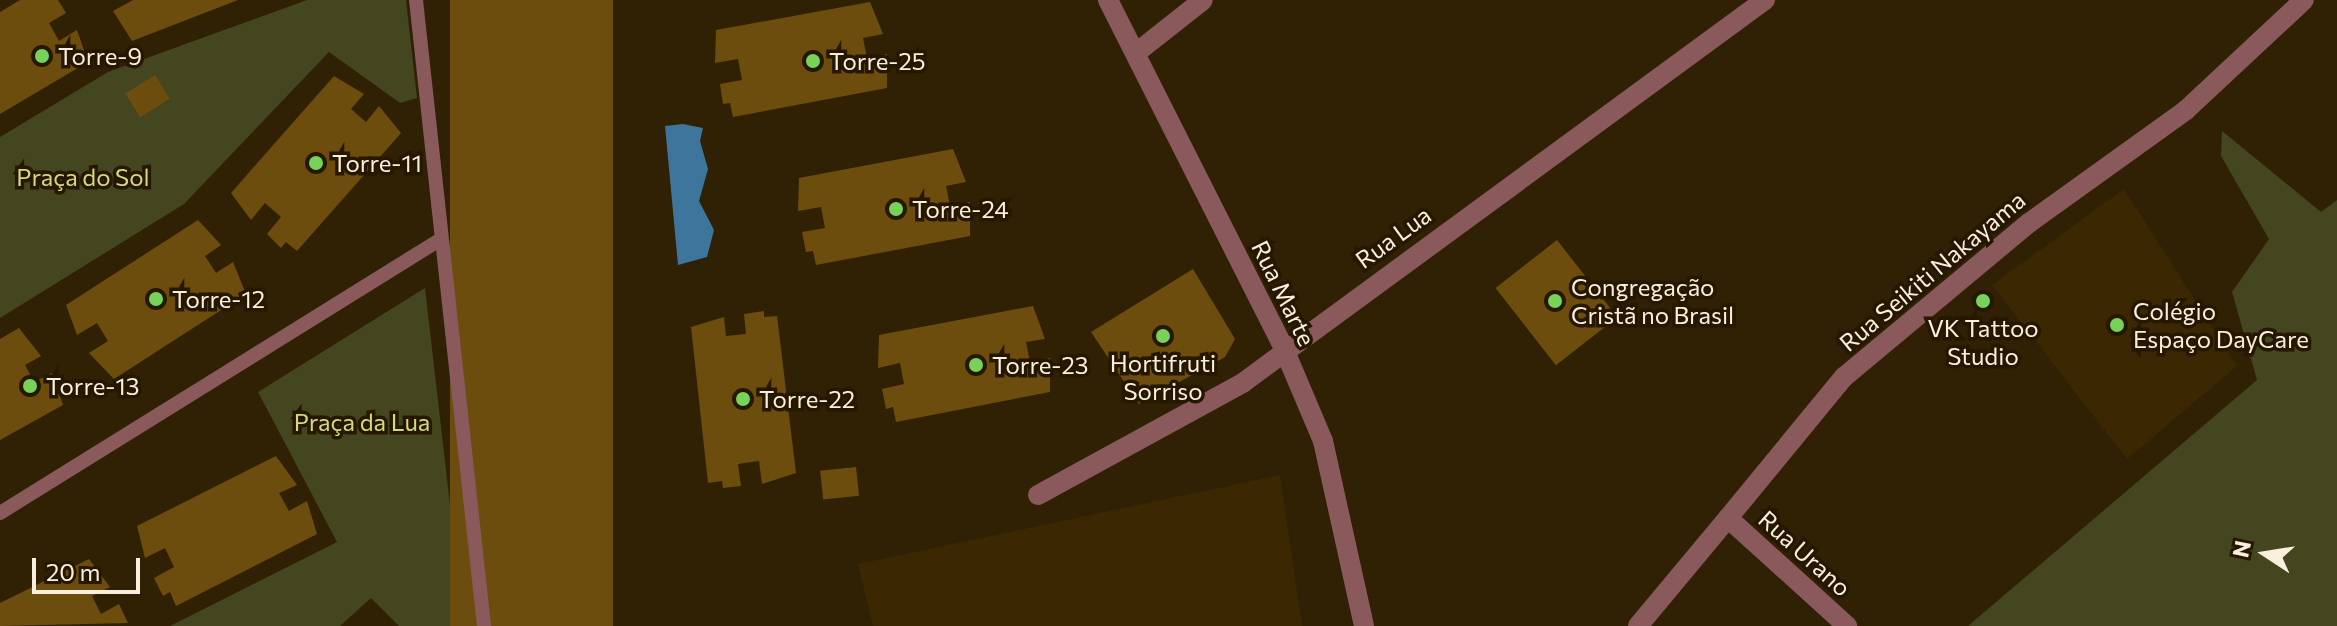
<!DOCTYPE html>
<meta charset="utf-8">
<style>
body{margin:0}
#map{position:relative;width:2337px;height:626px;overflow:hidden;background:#302105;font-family:Commissioner,sans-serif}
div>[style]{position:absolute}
.built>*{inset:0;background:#3b2803}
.green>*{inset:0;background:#43461e}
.water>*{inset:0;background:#3e759d}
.building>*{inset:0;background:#6d4d0e;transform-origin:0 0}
.service>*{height:14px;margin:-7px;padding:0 7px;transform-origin:7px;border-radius:7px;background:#8a595b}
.minor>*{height:20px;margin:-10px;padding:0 10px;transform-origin:10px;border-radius:10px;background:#8a595b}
.tertiary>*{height:20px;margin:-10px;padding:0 10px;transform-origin:10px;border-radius:10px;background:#8a595b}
.dots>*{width:22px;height:22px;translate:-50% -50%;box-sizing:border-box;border:4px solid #261700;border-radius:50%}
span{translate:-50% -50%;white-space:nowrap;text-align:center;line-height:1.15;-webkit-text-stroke:7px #261700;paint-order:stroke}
.poi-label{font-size:24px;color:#f9efdf}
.left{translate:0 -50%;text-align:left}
.park-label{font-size:24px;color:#d3d97d}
.street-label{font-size:24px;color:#f9efdf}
.north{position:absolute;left:2225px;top:514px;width:80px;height:80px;-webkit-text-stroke:6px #261700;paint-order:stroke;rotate:282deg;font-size:22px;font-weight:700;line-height:32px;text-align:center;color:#f9efdf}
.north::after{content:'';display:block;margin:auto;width:28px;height:36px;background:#f9efdf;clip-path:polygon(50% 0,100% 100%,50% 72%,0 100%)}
.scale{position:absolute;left:32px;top:558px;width:108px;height:36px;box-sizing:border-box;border:4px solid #f9efdf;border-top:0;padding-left:10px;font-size:24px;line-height:28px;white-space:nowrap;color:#f9efdf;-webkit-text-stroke:6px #261700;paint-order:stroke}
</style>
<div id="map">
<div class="built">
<div style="clip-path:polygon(2124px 189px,2237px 366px,2127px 459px,1992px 285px)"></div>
<div style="clip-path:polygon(1280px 475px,1302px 626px,873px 626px,858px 564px)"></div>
</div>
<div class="green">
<div style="clip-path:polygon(307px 0,406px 0,417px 98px,400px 103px,329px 52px,184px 204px,0 318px,0 137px,108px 72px)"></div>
<div style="clip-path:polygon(2222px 131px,2321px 212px,2337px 200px,2337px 626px,1968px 626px,2257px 380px,2232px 292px,2269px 239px,2221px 156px)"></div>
<div style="clip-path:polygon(425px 288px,464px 626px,399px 626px,371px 598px,340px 626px,170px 626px,337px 542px,258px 392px)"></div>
</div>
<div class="water">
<div style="clip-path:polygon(683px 124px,703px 128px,700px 141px,708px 169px,699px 201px,714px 230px,707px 257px,678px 265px,665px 126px)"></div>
</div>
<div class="building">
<div style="clip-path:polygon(20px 0,58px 0,66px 13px,49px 23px,59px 41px,77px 30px,88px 62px,0 114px,0 12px)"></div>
<div style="clip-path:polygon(133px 0,238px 0,132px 41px,113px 11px)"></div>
<div style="left:450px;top:0;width:163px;height:629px"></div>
<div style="clip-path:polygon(870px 2px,883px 34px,863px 38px,867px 58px,887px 54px,887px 88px,733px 117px,730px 103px,723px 104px,720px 84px,742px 80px,738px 59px,715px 63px,716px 30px)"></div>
<div style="left:155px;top:75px;width:28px;height:35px;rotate:58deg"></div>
<div style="clip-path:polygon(334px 76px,364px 94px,351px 109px,366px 122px,379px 106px,401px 133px,297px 251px,286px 242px,281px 248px,267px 234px,281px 217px,265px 203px,251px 220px,231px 193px)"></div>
<div style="clip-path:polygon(953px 149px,966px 182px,946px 186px,950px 206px,970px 202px,970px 236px,816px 265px,813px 251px,806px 252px,802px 232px,825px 228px,821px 207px,798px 211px,799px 178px)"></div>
<div style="clip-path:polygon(198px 220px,221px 245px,205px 256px,216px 273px,233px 262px,246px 294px,114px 379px,89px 353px,108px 341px,97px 323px,77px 335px,66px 305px)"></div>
<div style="left:1557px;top:240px;width:98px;height:78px;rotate:52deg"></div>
<div style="clip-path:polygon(1193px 269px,1235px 339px,1225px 357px,1139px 404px,1091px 332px)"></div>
<div style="clip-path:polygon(1033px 306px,1045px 339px,1026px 342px,1030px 362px,1050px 358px,1050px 392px,896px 422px,893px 407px,886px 409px,882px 389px,904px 384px,900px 363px,878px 368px,879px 335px)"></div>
<div style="clip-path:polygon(764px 311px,764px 317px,777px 316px,796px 473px,762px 484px,759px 461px,738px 464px,741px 486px,723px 488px,722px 481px,708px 483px,691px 327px,724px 317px,726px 336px,746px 334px,744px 314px)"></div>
<div style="clip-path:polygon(19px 328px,41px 356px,25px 365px,34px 382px,52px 373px,63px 405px,0 440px,0 339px)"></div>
<div style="clip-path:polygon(276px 456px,297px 485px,279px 493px,289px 511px,307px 501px,317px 534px,176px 606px,170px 592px,163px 596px,154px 578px,174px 567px,165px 548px,145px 558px,137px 526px)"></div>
<div style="left:856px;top:467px;width:29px;height:36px;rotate:84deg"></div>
<div style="clip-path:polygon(89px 559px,110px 587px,92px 596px,101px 614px,119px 604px,128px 623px,0 626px,0 603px)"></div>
</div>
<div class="service">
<div style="left:416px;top:0;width:630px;rotate:83.8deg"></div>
<div style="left:0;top:513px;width:519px;rotate:-31.85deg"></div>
</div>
<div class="minor">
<div style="left:1136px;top:53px;width:85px;rotate:-38.3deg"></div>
<div style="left:1038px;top:495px;width:235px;rotate:-28.7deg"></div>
<div style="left:1244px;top:382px;width:646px;rotate:-36.25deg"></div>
<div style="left:1728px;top:518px;width:183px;rotate:-50.6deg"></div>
<div style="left:1844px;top:377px;width:241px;rotate:-39.8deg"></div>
<div style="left:2029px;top:223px;width:193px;rotate:-35.7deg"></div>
<div style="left:2186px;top:110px;width:161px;rotate:-43deg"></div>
</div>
<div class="tertiary">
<div style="left:1108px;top:0;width:391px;rotate:63.2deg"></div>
<div style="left:1284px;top:349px;width:100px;rotate:67deg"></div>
<div style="left:1323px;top:441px;width:189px;rotate:77.5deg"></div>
<div style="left:1638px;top:626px;width:141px;rotate:-50.2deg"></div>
<div style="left:1728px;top:518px;width:161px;rotate:42.2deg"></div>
</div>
<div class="dots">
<div style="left:42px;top:56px;background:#78d158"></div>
<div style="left:813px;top:61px;background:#78d158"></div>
<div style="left:316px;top:163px;background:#78d158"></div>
<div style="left:896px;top:209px;background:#78d158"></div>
<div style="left:156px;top:299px;background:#78d158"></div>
<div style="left:1555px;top:301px;background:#78d158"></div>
<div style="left:1983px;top:301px;background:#78d158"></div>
<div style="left:2117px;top:325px;background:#78d158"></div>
<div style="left:1163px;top:336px;background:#78d158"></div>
<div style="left:976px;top:365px;background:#78d158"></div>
<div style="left:30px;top:386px;background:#78d158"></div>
<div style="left:743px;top:399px;background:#78d158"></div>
</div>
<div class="poi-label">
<span class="left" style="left:58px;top:56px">Torre-9</span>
<span class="left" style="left:829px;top:61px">Torre-25</span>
<span class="left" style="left:332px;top:163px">Torre-11</span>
<span class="left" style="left:912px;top:209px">Torre-24</span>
<span class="left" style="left:1571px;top:301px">Congregação<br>Cristã no Brasil</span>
<span class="left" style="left:172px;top:299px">Torre-12</span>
<span class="left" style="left:2133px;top:325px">Colégio<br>Espaço DayCare</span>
<span style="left:1983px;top:342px">VK Tattoo<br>Studio</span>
<span style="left:1163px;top:377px">Hortifruti<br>Sorriso</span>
<span class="left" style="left:992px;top:365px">Torre-23</span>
<span class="left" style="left:46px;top:386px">Torre-13</span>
<span class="left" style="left:759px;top:399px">Torre-22</span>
</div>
<div class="park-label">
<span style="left:83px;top:177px">Praça do Sol</span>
<span style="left:362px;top:422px">Praça da Lua</span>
</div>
<div class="street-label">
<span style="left:1393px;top:237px;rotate:-36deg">Rua Lua</span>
<span style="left:1932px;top:271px;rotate:-40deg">Rua Seikiti Nakayama</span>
<span style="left:1284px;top:293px;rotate:64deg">Rua Marte</span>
<span style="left:1805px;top:553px;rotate:42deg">Rua Urano</span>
</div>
<div class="north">N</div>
<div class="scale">20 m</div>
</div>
